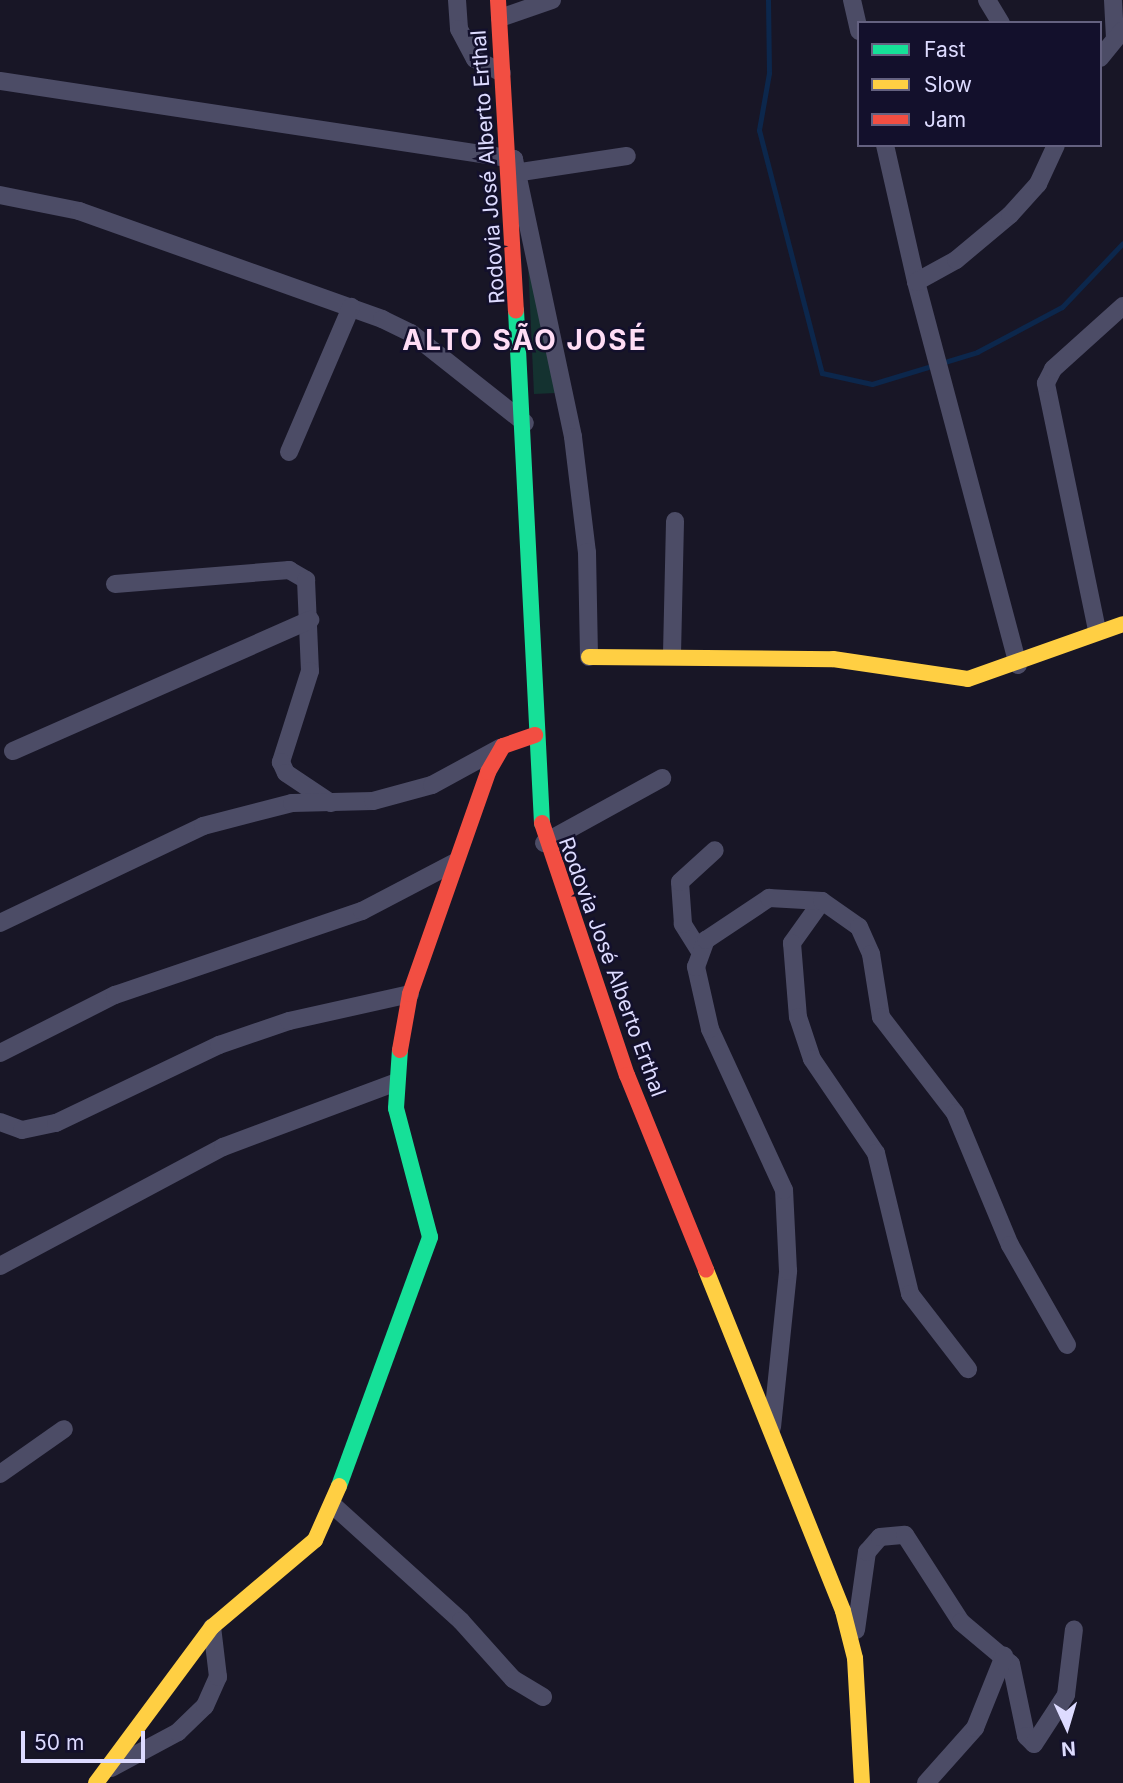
<!DOCTYPE html>
<meta charset="utf-8">
<style>
body{margin:0}
#map{position:relative;width:1123px;height:1783px;overflow:hidden;background:#181626;font-family:Inter,sans-serif}
div>[style]{position:absolute}
.green>*{inset:0;background:#143230}
.stream>*{height:5px;margin:-2.5px;padding:0 2.5px;transform-origin:2.5px;border-radius:2.5px;background:#0c274c}
.street>*{height:18px;margin:-9px;padding:0 9px;transform-origin:9px;border-radius:9px;background:#4c4c66}
.fast>*{height:16px;margin:-8px;padding:0 8px;transform-origin:8px;border-radius:8px;background:#16e098}
.slow>*{height:16px;margin:-8px;padding:0 8px;transform-origin:8px;border-radius:8px;background:#ffcf43}
.jam>*{height:16px;margin:-8px;padding:0 8px;transform-origin:8px;border-radius:8px;background:#f24e42}
span{translate:-50% -50%;white-space:nowrap;text-align:center;line-height:1.15;-webkit-text-stroke:5px #13102c;paint-order:stroke}
.street-label{font-size:21px;color:#dddbff}
.district-label{font-size:28px;color:#ffddf5;font-weight:700;letter-spacing:2px}
.legend{position:absolute;left:857px;top:21px;width:245px;height:126px;box-sizing:border-box;background:#13102c;border:2px solid #646180;margin:0;padding:9px 12px;list-style:none;font-size:21px;color:#dddbff}
.legend li{display:flex;align-items:center;gap:14px;height:35px}
.legend b{width:35px;border:2px solid #646180}
.north{position:absolute;left:1032px;top:1692px;width:70px;height:70px;-webkit-text-stroke:5px #13102c;paint-order:stroke;rotate:176deg;font-size:19px;font-weight:700;line-height:28px;text-align:center;color:#dddbff}
.north::after{content:'';display:block;margin:auto;width:24px;height:32px;background:#dddbff;clip-path:polygon(50% 0,100% 100%,50% 72%,0 100%)}
.scale{position:absolute;left:21px;top:1731px;width:124px;height:32px;box-sizing:border-box;border:4px solid #dddbff;border-top:0;padding-left:9px;font-size:21px;line-height:24px;white-space:nowrap;color:#dddbff;-webkit-text-stroke:5px #13102c;paint-order:stroke}
</style>
<div id="map">
<div class="green">
<div style="clip-path:polygon(527px 240px,556px 393px,534px 394px)"></div>
</div>
<div class="stream">
<div style="left:768px;top:0;width:73px;rotate:89.2deg"></div>
<div style="left:769px;top:73px;width:58px;rotate:100deg"></div>
<div style="left:759px;top:130px;width:251px;rotate:75.5deg"></div>
<div style="left:822px;top:373px;width:51px;rotate:12.4deg"></div>
<div style="left:872px;top:384px;width:110px;rotate:-16.9deg"></div>
<div style="left:977px;top:352px;width:96px;rotate:-27.9deg"></div>
<div style="left:1062px;top:307px;width:88px;rotate:-46.4deg"></div>
</div>
<div class="street">
<div style="left:457px;top:0;width:29px;rotate:86deg"></div>
<div style="left:459px;top:29px;width:34px;rotate:62deg"></div>
<div style="left:475px;top:59px;width:30px;rotate:27deg"></div>
<div style="left:852px;top:0;width:32px;rotate:77deg"></div>
<div style="left:987px;top:0;width:27px;rotate:59deg"></div>
<div style="left:1113px;top:0;width:37px;rotate:87deg"></div>
<div style="left:500px;top:18px;width:55px;rotate:-19.1deg"></div>
<div style="left:1100px;top:58px;width:35px;rotate:-51deg"></div>
<div style="left:0;top:81px;width:520px;rotate:8.63deg"></div>
<div style="left:514px;top:159px;width:284px;rotate:78deg"></div>
<div style="left:573px;top:437px;width:116px;rotate:83.1deg"></div>
<div style="left:587px;top:552px;width:105px;rotate:88.9deg"></div>
<div style="left:885px;top:145px;width:140px;rotate:77.2deg"></div>
<div style="left:521px;top:172px;width:107px;rotate:-8.6deg"></div>
<div style="left:0;top:195px;width:81px;rotate:11.4deg"></div>
<div style="left:79px;top:211px;width:322px;rotate:19.6deg"></div>
<div style="left:382px;top:319px;width:32px;rotate:26deg"></div>
<div style="left:411px;top:333px;width:145px;rotate:38.3deg"></div>
<div style="left:289px;top:452px;width:158px;rotate:-66.8deg"></div>
<div style="left:115px;top:584px;width:175px;rotate:-4.6deg"></div>
<div style="left:289px;top:570px;width:20px;rotate:30deg"></div>
<div style="left:306px;top:580px;width:91px;rotate:87.5deg"></div>
<div style="left:310px;top:671px;width:96px;rotate:107.7deg"></div>
<div style="left:281px;top:762px;width:12px;rotate:66deg"></div>
<div style="left:286px;top:773px;width:54px;rotate:33.7deg"></div>
<div style="left:1097px;top:630px;width:252px;rotate:-101.7deg"></div>
<div style="left:1046px;top:383px;width:16px;rotate:-63deg"></div>
<div style="left:1053px;top:369px;width:94px;rotate:-42deg"></div>
<div style="left:672px;top:654px;width:133px;rotate:-88.7deg"></div>
<div style="left:1018px;top:665px;width:396px;rotate:-104.9deg"></div>
<div style="left:916px;top:282px;width:46px;rotate:-28.8deg"></div>
<div style="left:956px;top:260px;width:70px;rotate:-39.8deg"></div>
<div style="left:1010px;top:215px;width:42px;rotate:-47.9deg"></div>
<div style="left:1038px;top:184px;width:43px;rotate:-65.2deg"></div>
<div style="left:13px;top:751px;width:325px;rotate:-23.8deg"></div>
<div style="left:544px;top:843px;width:135px;rotate:-28.8deg"></div>
<div style="left:822px;top:901px;width:52px;rotate:125.5deg"></div>
<div style="left:792px;top:943px;width:74px;rotate:85.4deg"></div>
<div style="left:798px;top:1017px;width:44px;rotate:71.6deg"></div>
<div style="left:812px;top:1059px;width:114px;rotate:55.8deg"></div>
<div style="left:876px;top:1153px;width:145px;rotate:76.4deg"></div>
<div style="left:910px;top:1294px;width:95px;rotate:52.3deg"></div>
<div style="left:0;top:923px;width:225px;rotate:-25.5deg"></div>
<div style="left:203px;top:826px;width:92px;rotate:-14.5deg"></div>
<div style="left:292px;top:803px;width:81px;rotate:-1.4deg"></div>
<div style="left:373px;top:801px;width:61px;rotate:-15.2deg"></div>
<div style="left:432px;top:785px;width:77px;rotate:-28.6deg"></div>
<div style="left:699px;top:950px;width:31px;rotate:-122deg"></div>
<div style="left:683px;top:924px;width:42px;rotate:-94.1deg"></div>
<div style="left:680px;top:882px;width:47px;rotate:-42.4deg"></div>
<div style="left:0;top:1053px;width:129px;rotate:-26.8deg"></div>
<div style="left:115px;top:995px;width:261px;rotate:-18.8deg"></div>
<div style="left:362px;top:911px;width:104px;rotate:-27.6deg"></div>
<div style="left:0;top:1122px;width:23px;rotate:20deg"></div>
<div style="left:22px;top:1130px;width:35px;rotate:-12deg"></div>
<div style="left:56px;top:1123px;width:181px;rotate:-25.6deg"></div>
<div style="left:219px;top:1045px;width:74px;rotate:-18.9deg"></div>
<div style="left:289px;top:1021px;width:124px;rotate:-12.6deg"></div>
<div style="left:0;top:1266px;width:253px;rotate:-28.1deg"></div>
<div style="left:223px;top:1147px;width:183px;rotate:-20.5deg"></div>
<div style="left:772px;top:1427px;width:157px;rotate:-84.1deg"></div>
<div style="left:788px;top:1271px;width:81px;rotate:-92.8deg"></div>
<div style="left:784px;top:1190px;width:177px;rotate:-114.7deg"></div>
<div style="left:710px;top:1029px;width:64px;rotate:-102.7deg"></div>
<div style="left:696px;top:967px;width:29px;rotate:-70deg"></div>
<div style="left:706px;top:940px;width:76px;rotate:-33.7deg"></div>
<div style="left:769px;top:898px;width:53px;rotate:3.2deg"></div>
<div style="left:822px;top:901px;width:45px;rotate:35.1deg"></div>
<div style="left:859px;top:927px;width:30px;rotate:66deg"></div>
<div style="left:871px;top:954px;width:64px;rotate:81deg"></div>
<div style="left:881px;top:1017px;width:121px;rotate:52.4deg"></div>
<div style="left:955px;top:1113px;width:143px;rotate:67.4deg"></div>
<div style="left:1010px;top:1245px;width:115px;rotate:60.3deg"></div>
<div style="left:0;top:1474px;width:78px;rotate:-35.1deg"></div>
<div style="left:335px;top:1507px;width:170px;rotate:42.1deg"></div>
<div style="left:461px;top:1621px;width:78px;rotate:48.1deg"></div>
<div style="left:513px;top:1679px;width:35px;rotate:31deg"></div>
<div style="left:856px;top:1630px;width:79px;rotate:-82deg"></div>
<div style="left:867px;top:1552px;width:20px;rotate:-49deg"></div>
<div style="left:880px;top:1537px;width:25px;rotate:-5deg"></div>
<div style="left:905px;top:1535px;width:103px;rotate:57.2deg"></div>
<div style="left:961px;top:1622px;width:65px;rotate:40deg"></div>
<div style="left:1011px;top:1664px;width:74px;rotate:78.2deg"></div>
<div style="left:1026px;top:1736px;width:11px;rotate:45deg"></div>
<div style="left:1034px;top:1744px;width:59px;rotate:-56.9deg"></div>
<div style="left:1066px;top:1695px;width:66px;rotate:-83.1deg"></div>
<div style="left:111px;top:1768px;width:76px;rotate:-28.2deg"></div>
<div style="left:178px;top:1732px;width:37px;rotate:-44deg"></div>
<div style="left:205px;top:1706px;width:32px;rotate:-66deg"></div>
<div style="left:218px;top:1677px;width:50px;rotate:-96.8deg"></div>
<div style="left:926px;top:1783px;width:74px;rotate:-48.3deg"></div>
<div style="left:975px;top:1728px;width:78px;rotate:-68.1deg"></div>
</div>
<div class="fast">
<div style="left:516px;top:310px;width:514px;rotate:87.1deg"></div>
<div style="left:339px;top:1486px;width:265px;rotate:-69.9deg"></div>
<div style="left:430px;top:1237px;width:133px;rotate:-104.8deg"></div>
<div style="left:396px;top:1108px;width:58px;rotate:-86.1deg"></div>
</div>
<div class="slow">
<div style="left:589px;top:657px;width:244px;rotate:0.5deg"></div>
<div style="left:833px;top:659px;width:136px;rotate:8.4deg"></div>
<div style="left:968px;top:679px;width:164px;rotate:-19.5deg"></div>
<div style="left:706px;top:1270px;width:367px;rotate:68.1deg"></div>
<div style="left:843px;top:1611px;width:49px;rotate:75.7deg"></div>
<div style="left:855px;top:1658px;width:125px;rotate:86.8deg"></div>
<div style="left:96px;top:1783px;width:194px;rotate:-53.4deg"></div>
<div style="left:212px;top:1627px;width:135px;rotate:-40.2deg"></div>
<div style="left:315px;top:1540px;width:59px;rotate:-66deg"></div>
</div>
<div class="jam">
<div style="left:498px;top:0;width:311px;rotate:86.7deg"></div>
<div style="left:542px;top:823px;width:266px;rotate:71.4deg"></div>
<div style="left:627px;top:1075px;width:210px;rotate:67.9deg"></div>
<div style="left:400px;top:1050px;width:57px;rotate:-79.9deg"></div>
<div style="left:410px;top:994px;width:235px;rotate:-70.6deg"></div>
<div style="left:488px;top:772px;width:30px;rotate:-60deg"></div>
<div style="left:503px;top:746px;width:34px;rotate:-19deg"></div>
</div>
<div class="street-label">
<span style="left:488px;top:167px;rotate:-94deg">Rodovia José Alberto Erthal</span>
<span style="left:612px;top:967px;rotate:70deg">Rodovia José Alberto Erthal</span>
</div>
<div class="district-label">
<span style="left:525px;top:340px">ALTO SÃO JOSÉ</span>
</div>
<ul class="legend">
<li><b style="height:9px;background:#16e098"></b>Fast</li>
<li><b style="height:9px;background:#ffcf43"></b>Slow</li>
<li><b style="height:9px;background:#f24e42"></b>Jam</li>
</ul>
<div class="north">N</div>
<div class="scale">50 m</div>
</div>
